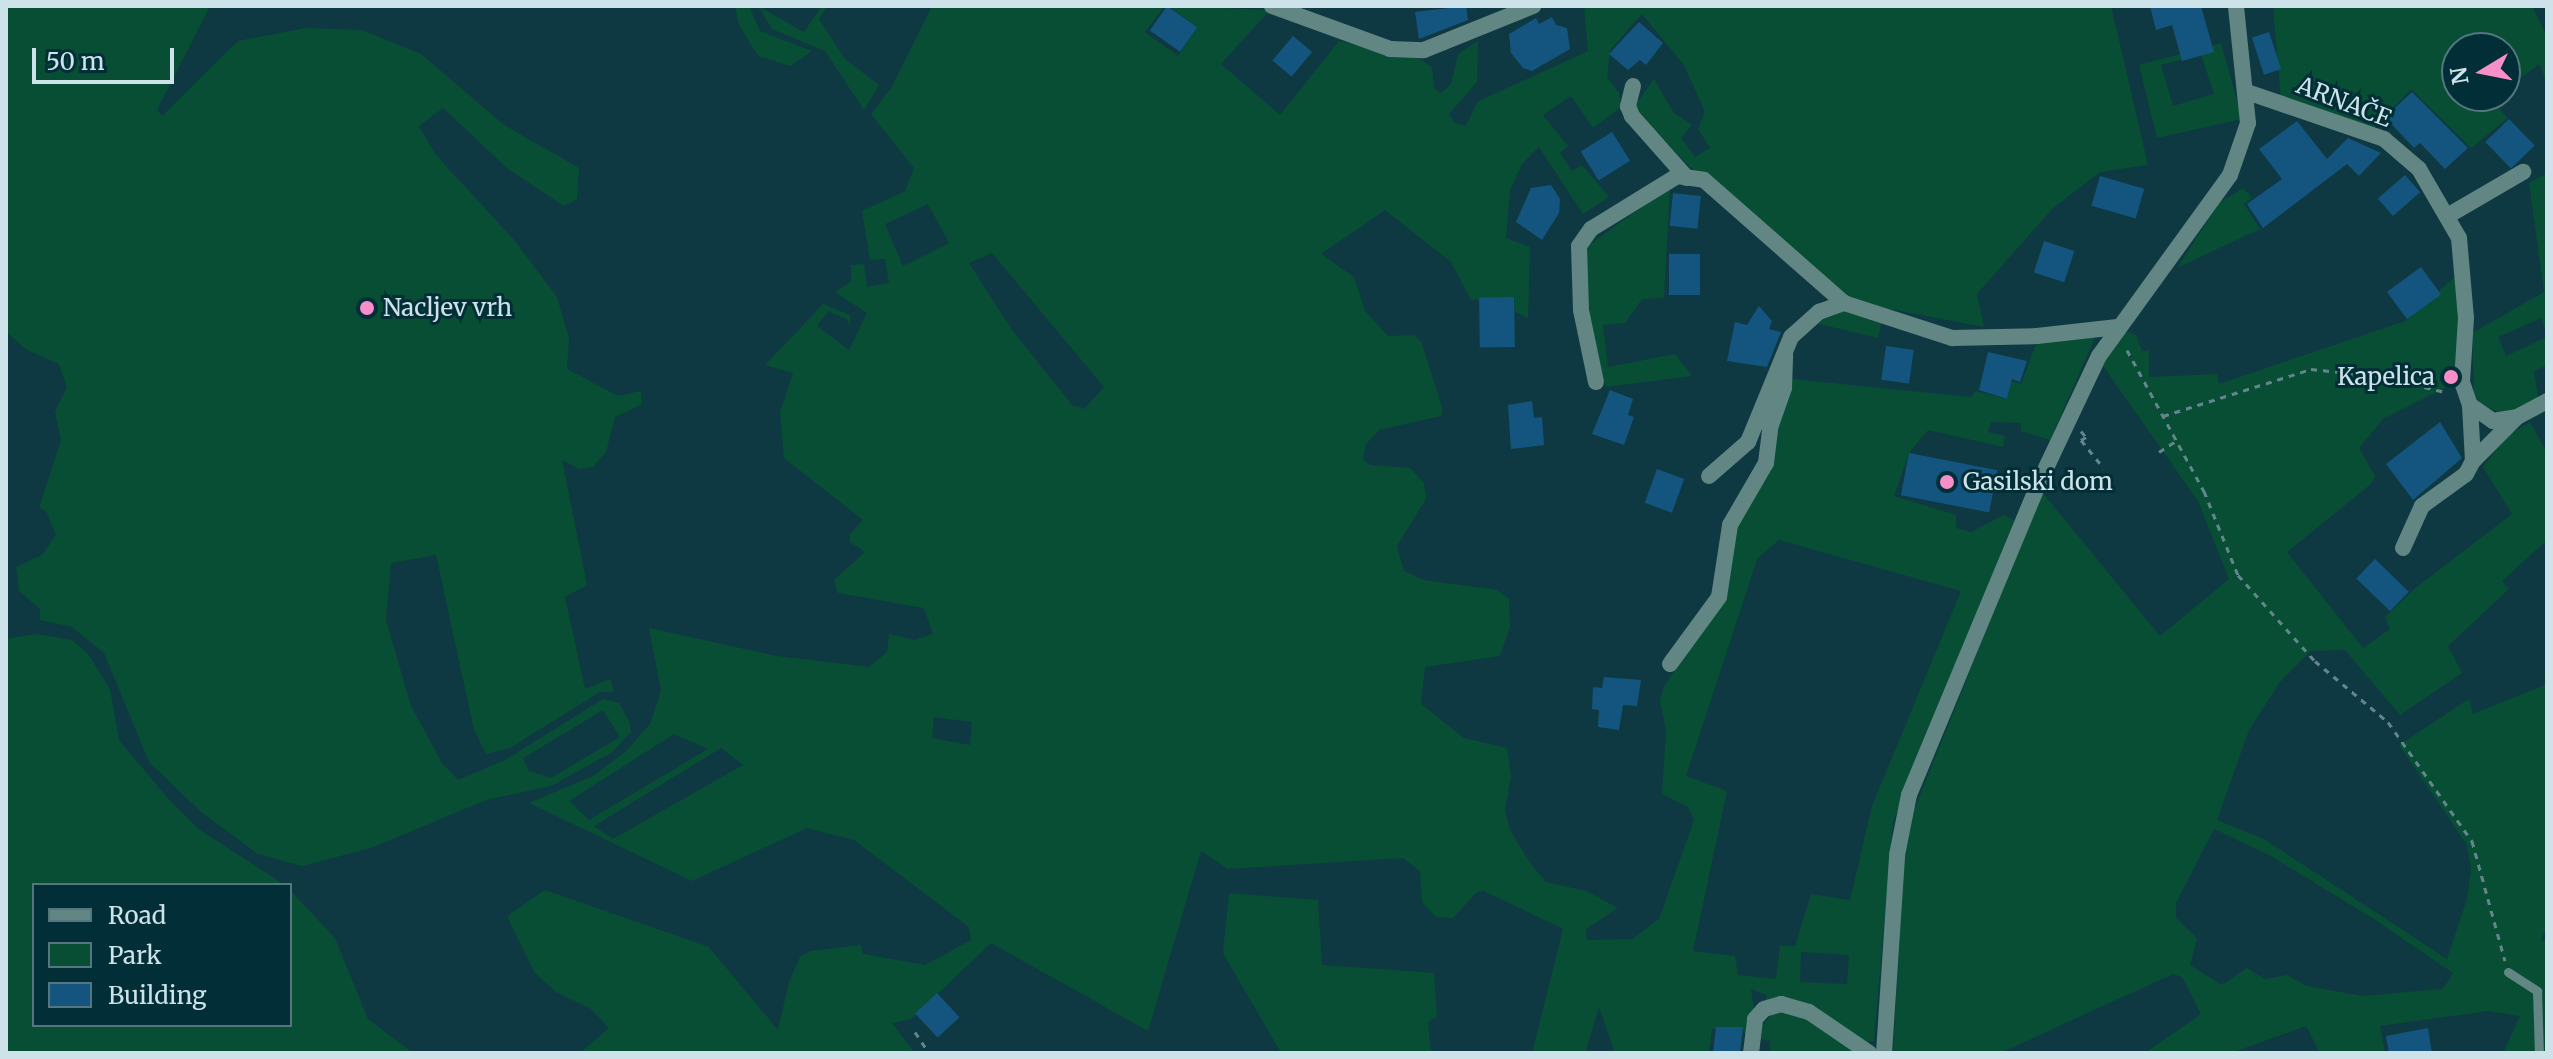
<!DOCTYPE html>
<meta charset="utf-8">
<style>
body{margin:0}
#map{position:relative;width:2553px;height:1059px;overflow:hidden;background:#0f3942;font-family:Merriweather,serif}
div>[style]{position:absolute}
.green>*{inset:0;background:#074e34}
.building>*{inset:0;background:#13557e;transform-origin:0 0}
.path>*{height:3px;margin-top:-1.5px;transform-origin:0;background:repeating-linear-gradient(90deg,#64858d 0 6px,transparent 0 12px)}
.service>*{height:9px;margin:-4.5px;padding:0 4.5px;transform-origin:4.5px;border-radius:4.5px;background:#618683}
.minor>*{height:16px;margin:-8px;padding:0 8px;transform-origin:8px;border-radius:8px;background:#618683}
.tertiary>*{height:16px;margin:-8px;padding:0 8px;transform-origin:8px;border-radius:8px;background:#618683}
.dots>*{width:22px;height:22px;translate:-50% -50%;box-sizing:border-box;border:4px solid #022e37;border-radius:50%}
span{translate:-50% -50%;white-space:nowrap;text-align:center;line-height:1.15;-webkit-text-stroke:6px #022e37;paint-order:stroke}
.street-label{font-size:24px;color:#cee3e9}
.poi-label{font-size:24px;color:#cee3e9}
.left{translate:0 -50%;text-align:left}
.right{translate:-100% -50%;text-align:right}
.frame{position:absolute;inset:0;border:8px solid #cee3e9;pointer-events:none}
.legend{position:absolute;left:32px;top:883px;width:260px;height:144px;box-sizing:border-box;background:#022e37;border:2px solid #54767e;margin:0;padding:10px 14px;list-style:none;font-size:24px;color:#cee3e9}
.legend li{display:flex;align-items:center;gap:16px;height:40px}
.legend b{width:40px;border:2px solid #54767e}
.north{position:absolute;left:2441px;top:32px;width:80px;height:80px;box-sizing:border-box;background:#022e37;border:2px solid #54767e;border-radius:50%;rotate:260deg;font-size:22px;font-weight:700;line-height:32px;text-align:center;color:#cee3e9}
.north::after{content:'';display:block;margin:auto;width:28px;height:36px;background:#f98fc9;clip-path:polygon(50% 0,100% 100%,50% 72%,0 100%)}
.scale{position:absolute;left:32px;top:48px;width:142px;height:36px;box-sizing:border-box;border:4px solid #cee3e9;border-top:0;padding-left:10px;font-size:24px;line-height:28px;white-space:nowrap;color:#cee3e9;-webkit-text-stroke:6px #022e37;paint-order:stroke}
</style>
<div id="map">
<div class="green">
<div style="clip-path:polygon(evenodd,6px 6px,210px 6px,157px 110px,162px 116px,238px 41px,306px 28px,362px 30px,421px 54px,504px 125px,579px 168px,577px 199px,564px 206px,507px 168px,443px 108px,419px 126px,436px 155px,515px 241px,557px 297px,569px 338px,567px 369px,618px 396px,641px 391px,641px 405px,615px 417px,606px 452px,593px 467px,579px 469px,562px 460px,587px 585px,565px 597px,585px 689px,610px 679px,614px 692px,600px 692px,510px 748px,486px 754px,474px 730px,436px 555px,391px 563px,386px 620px,411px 706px,442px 763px,458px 780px,505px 760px,603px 699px,619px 703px,629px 721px,631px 732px,611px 753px,551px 786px,486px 800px,371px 848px,302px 866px,258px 854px,201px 812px,149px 762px,104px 653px,72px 627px,40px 620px,40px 609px,19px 591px,16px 567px,42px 555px,56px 535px,46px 511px,39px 508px,61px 440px,55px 411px,67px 387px,59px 364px,27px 350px,6px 332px,6px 6px,603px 710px,620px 737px,551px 778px,529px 771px,523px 758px,603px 710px)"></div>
<div style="clip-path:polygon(735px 6px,749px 6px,760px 31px,812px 51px,790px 66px,758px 56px,739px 25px)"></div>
<div style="clip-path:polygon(758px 6px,804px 32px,820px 9px,816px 6px,827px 6px,819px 19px,845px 59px,879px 85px,864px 110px,825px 51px,772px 29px)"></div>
<div style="clip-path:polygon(evenodd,932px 6px,1165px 6px,1145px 32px,1178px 56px,1197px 27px,1171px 8px,1176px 6px,1270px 10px,1221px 64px,1280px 115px,1339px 41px,1418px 58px,1432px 67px,1434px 88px,1441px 93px,1451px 84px,1458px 54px,1478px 41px,1477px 82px,1449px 114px,1454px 123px,1466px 126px,1477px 102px,1588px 51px,1584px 6px,2111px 6px,2148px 165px,2100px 172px,2052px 209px,1977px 294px,1984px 327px,1853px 302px,1689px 166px,1633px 108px,1654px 79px,1674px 113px,1692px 125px,1681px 138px,1695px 157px,1710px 148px,1698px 129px,1705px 112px,1684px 65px,1642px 14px,1610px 50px,1607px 77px,1619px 93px,1621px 107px,1593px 128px,1571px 96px,1543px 115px,1568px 146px,1560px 153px,1572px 171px,1582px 165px,1609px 197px,1583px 214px,1539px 147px,1522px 164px,1510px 190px,1506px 238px,1530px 247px,1528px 318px,1515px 312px,1514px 297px,1471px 300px,1451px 262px,1385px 210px,1321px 254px,1354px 277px,1365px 311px,1388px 336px,1414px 335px,1421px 341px,1443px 410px,1441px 416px,1379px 430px,1366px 444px,1363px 459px,1370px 465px,1410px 468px,1424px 483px,1426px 499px,1397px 546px,1404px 571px,1424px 580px,1497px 590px,1509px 599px,1510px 627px,1500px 656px,1425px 667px,1421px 704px,1464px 738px,1507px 748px,1511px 775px,1505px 811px,1510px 830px,1530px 863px,1546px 882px,1586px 891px,1618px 908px,1586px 929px,1587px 940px,1632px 939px,1659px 919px,1694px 820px,1688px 807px,1662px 794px,1666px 731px,1660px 701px,1664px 686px,1706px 626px,1735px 526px,1774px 440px,1792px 379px,1971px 397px,1975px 391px,2007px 399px,2011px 381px,2021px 384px,2036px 344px,2096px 335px,2050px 440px,2021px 431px,2021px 423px,1991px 422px,1988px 432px,2005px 436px,2003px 447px,1928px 430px,1909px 453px,1894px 496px,1956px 515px,1956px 528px,1971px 532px,2004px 515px,2014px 520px,1893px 822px,1874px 1041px,1863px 1042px,1765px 1002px,1767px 995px,1751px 989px,1754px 1011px,1746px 1033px,1712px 1029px,1709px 1053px,1615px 1053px,1599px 1007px,1585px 1053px,1532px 1053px,1563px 929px,1484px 891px,1477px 892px,1453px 918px,1436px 917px,1422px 902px,1420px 871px,1403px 858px,1228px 869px,1201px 851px,1148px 1031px,991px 943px,911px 1019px,892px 1023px,915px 1053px,580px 1053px,609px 1028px,591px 1009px,556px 992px,534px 972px,507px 916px,545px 890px,709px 947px,778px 1030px,789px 982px,800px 957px,810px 951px,861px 945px,863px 954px,925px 965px,971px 940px,969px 927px,854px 840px,807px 828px,692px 881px,529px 803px,593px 776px,625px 752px,650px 724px,661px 691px,649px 628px,777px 656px,869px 667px,887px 652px,889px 634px,915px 640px,933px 634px,924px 608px,838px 593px,834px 580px,865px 552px,850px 542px,850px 534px,863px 520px,784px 458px,780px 412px,793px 373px,765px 365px,823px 304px,850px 315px,851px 326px,847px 319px,828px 311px,817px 326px,849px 350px,867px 313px,835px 292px,851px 282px,851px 265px,864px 264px,867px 287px,889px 283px,885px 259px,870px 260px,862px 211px,905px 191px,914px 168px,871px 114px,891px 88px,932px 6px,928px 204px,949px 243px,903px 266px,885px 224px,928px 204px,932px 6px,992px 253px,1104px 387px,1084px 409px,1072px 405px,1012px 330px,969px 263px,992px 253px,932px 6px,1779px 540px,1961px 591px,1872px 806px,1850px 900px,1811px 894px,1795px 946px,1780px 946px,1776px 979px,1738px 975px,1735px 956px,1693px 951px,1727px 791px,1686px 776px,1757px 559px,1779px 540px,932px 6px,934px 717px,972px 722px,970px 745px,932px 738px,934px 717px,932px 6px,674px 734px,708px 749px,589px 820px,569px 801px,674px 734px,932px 6px,721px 748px,743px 765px,613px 839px,594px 826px,721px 748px,932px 6px,1801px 952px,1849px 955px,1847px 984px,1800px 982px,1801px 952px)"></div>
<div style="clip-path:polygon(2273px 6px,2532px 6px,2547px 36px,2547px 82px,2539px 64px,2505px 90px,2505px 48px,2457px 48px,2457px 96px,2498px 96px,2491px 101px,2508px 118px,2471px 148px,2411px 89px,2374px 128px,2281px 100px)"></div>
<div style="clip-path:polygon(evenodd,2221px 43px,2242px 119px,2157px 138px,2139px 65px,2221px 43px,2201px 54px,2214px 94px,2173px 106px,2161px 65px,2201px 54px)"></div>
<div style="clip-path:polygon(2547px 173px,2547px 334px,2541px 318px,2498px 337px,2506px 356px,2547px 337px,2547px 365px,2534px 371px,2538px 397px,2504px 415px,2481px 404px,2474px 393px,2472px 333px,2544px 292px,2529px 183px)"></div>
<div style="clip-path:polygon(1670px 187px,1664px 298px,1642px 299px,1625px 323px,1603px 325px,1608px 367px,1675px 354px,1692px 376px,1606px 387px,1593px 341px,1582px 265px,1586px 247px)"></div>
<div style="clip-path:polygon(2243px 188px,2252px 198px,2244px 204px,2260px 229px,2177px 268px,2220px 202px)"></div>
<div style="clip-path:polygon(evenodd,2455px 277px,2460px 277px,2459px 371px,2444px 373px,2445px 388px,2383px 419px,2359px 448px,2375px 476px,2371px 484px,2287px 552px,2363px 648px,2390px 629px,2385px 617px,2413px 590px,2512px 514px,2483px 467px,2507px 436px,2530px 422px,2547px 453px,2547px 540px,2502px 581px,2509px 589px,2448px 646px,2462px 673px,2400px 715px,2345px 650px,2311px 651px,2280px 682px,2249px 730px,2217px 820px,2264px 839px,2447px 959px,2467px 899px,2471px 870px,2467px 845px,2399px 745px,2469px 699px,2473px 714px,2547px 684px,2547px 925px,2541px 940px,2547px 943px,2547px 1053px,2503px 1053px,2520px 1016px,2488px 1011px,2380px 1026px,2385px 1053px,2320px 1053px,2306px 1026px,2231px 1053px,2145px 1053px,2201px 1014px,2182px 977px,2173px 974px,2000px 1053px,1893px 1053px,1904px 852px,1914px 810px,2042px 492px,2160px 636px,2229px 579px,2198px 501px,2101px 363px,2124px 331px,2136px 335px,2142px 351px,2149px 350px,2149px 377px,2217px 374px,2219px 384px,2405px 321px,2455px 277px,2214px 829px,2271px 856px,2374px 919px,2453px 973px,2447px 983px,2442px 989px,2362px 996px,2307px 986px,2287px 975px,2265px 979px,2247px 968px,2222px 985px,2190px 965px,2197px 938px,2176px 918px,2176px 903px,2214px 829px)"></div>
<div style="clip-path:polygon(1844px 311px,1881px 324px,1878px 338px,1815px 323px)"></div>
<div style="clip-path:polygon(36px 634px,72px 640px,88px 654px,110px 689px,119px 740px,171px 802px,200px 830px,285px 885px,34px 885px,34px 1025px,290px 1025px,290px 890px,335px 938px,368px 1019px,413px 1053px,6px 1053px,6px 639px)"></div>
<div style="clip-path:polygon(1229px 893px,1318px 900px,1322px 965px,1434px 973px,1437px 1017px,1428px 1022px,1431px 1053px,1281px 1053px,1223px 953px)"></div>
<div style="clip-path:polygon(1775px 1011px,1797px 1012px,1864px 1053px,1770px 1053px,1770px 1041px,1759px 1039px,1758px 1030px)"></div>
</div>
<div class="building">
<div style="left:1167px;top:6px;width:37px;height:30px;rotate:35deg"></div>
<div style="clip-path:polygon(1466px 6px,1468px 20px,1419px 39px,1415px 12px)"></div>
<div style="clip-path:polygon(2150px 6px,2201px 6px,2214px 52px,2182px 61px,2172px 25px,2156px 30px)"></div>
<div style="clip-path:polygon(1552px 17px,1556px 25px,1567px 28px,1570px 49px,1532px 71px,1523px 68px,1511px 53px,1509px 34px,1536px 18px,1539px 24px)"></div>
<div style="clip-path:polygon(1639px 22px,1663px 43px,1646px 65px,1640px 60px,1628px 70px,1609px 54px)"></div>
<div style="left:2269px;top:32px;width:39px;height:18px;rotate:72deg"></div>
<div style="left:1293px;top:36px;width:25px;height:32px;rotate:40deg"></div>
<div style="clip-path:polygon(2412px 92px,2468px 148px,2445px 169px,2420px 143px,2414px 148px,2385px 117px)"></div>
<div style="left:2509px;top:119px;width:37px;height:33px;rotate:46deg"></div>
<div style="clip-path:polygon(2297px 121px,2327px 159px,2348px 138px,2381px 153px,2359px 176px,2347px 164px,2263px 228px,2247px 204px,2282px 179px,2259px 149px)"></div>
<div style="left:1612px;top:132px;width:34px;height:37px;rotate:58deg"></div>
<div style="left:2405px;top:175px;width:23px;height:36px;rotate:49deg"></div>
<div style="left:2100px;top:176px;width:46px;height:31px;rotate:16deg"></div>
<div style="clip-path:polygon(1551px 185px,1560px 199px,1559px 213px,1542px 240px,1516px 222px,1531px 188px)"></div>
<div style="left:1673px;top:193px;width:28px;height:33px;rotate:6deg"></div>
<div style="left:2044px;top:241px;width:32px;height:33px;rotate:18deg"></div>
<div style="left:1700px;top:254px;width:41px;height:31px;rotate:90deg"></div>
<div style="left:2421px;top:267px;width:34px;height:42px;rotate:54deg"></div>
<div style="left:1514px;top:297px;width:50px;height:35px;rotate:89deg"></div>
<div style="clip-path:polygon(1759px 306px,1772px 321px,1769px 329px,1781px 332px,1767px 367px,1727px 361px,1735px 322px,1747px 325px)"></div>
<div style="left:1886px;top:346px;width:28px;height:34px;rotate:8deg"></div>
<div style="clip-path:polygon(1988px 352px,2027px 361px,2020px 382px,2012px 379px,2007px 399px,1979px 390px)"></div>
<div style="clip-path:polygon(1610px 390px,1633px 399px,1628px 415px,1634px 417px,1624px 445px,1592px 434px)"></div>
<div style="clip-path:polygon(1532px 401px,1534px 418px,1542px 417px,1544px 445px,1511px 449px,1508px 405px)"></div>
<div style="clip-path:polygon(2440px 422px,2462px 458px,2413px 500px,2386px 464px)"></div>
<div style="left:1909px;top:453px;width:90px;height:43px;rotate:11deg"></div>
<div style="left:1657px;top:469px;width:29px;height:36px;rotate:20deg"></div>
<div style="left:2375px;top:559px;width:47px;height:27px;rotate:44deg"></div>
<div style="clip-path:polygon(1604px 677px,1641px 680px,1637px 706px,1623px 705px,1619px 730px,1598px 727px,1599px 710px,1592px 709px,1593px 687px,1602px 688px)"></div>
<div style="left:937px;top:993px;width:33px;height:30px;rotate:47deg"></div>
<div style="clip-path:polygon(1716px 1027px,1743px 1027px,1740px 1053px,1713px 1053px)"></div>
<div style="clip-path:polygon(2428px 1028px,2432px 1053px,2389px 1053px,2386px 1036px)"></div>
</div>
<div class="path">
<div style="left:2127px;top:350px;width:161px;rotate:61.4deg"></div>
<div style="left:2204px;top:491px;width:91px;rotate:68deg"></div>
<div style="left:2238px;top:575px;width:115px;rotate:48.2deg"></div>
<div style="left:2315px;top:661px;width:95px;rotate:39.9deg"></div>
<div style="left:2388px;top:722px;width:146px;rotate:54.8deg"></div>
<div style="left:2472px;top:841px;width:124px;rotate:74.6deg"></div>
<div style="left:2163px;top:416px;width:155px;rotate:-17.6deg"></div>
<div style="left:2311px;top:369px;width:67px;rotate:6deg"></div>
<div style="left:2378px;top:376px;width:69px;rotate:13.4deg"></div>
<div style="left:2081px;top:431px;width:8px;rotate:50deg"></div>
<div style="left:2086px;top:437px;width:6px;rotate:149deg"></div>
<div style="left:2081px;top:440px;width:36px;rotate:51deg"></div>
<div style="left:2159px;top:452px;width:20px;rotate:-33deg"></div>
<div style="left:915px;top:1032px;width:25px;rotate:56deg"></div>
</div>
<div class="service">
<div style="left:2508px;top:972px;width:35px;rotate:33deg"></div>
<div style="left:2537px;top:991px;width:62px;rotate:88.2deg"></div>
</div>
<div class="minor">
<div style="left:1272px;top:6px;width:126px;rotate:20deg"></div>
<div style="left:1390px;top:49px;width:34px;rotate:2deg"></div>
<div style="left:1424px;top:50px;width:118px;rotate:-22deg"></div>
<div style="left:1633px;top:86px;width:21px;rotate:104deg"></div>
<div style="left:1628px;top:106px;width:11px;rotate:68deg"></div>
<div style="left:1632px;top:116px;width:83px;rotate:48.4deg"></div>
<div style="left:2247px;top:92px;width:145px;rotate:18.9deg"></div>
<div style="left:2384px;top:139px;width:46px;rotate:40.6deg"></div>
<div style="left:2419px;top:169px;width:80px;rotate:59.9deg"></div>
<div style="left:2459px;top:238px;width:80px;rotate:85deg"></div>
<div style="left:2466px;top:318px;width:64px;rotate:93.6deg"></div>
<div style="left:2462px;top:382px;width:24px;rotate:71deg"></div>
<div style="left:2470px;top:405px;width:28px;rotate:35deg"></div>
<div style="left:2493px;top:421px;width:24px;rotate:-9deg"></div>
<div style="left:2517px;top:417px;width:34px;rotate:-28deg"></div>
<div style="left:2449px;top:215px;width:86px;rotate:-30.2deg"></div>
<div style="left:1596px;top:382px;width:74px;rotate:-101.8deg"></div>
<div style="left:1581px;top:310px;width:64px;rotate:-91.8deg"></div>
<div style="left:1579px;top:246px;width:21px;rotate:-55deg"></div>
<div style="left:1591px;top:229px;width:101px;rotate:-31.6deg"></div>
<div style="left:1677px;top:176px;width:27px;rotate:8deg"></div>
<div style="left:1704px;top:180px;width:186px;rotate:41.3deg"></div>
<div style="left:1844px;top:303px;width:114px;rotate:18deg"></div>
<div style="left:1952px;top:338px;width:85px;rotate:-1.3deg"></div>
<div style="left:2037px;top:336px;width:81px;rotate:-6.4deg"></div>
<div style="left:2473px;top:461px;width:62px;rotate:-45deg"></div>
<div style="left:1709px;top:476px;width:52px;rotate:-41.1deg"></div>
<div style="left:1748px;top:442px;width:113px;rotate:-67.7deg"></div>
<div style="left:1791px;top:337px;width:38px;rotate:-42deg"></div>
<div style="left:1819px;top:312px;width:27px;rotate:-20deg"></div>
<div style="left:2403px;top:548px;width:46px;rotate:-65.7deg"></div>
<div style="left:2422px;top:506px;width:54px;rotate:-36deg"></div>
<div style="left:2466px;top:474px;width:15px;rotate:-62deg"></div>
<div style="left:2473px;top:461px;width:56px;rotate:-93.1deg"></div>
<div style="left:1670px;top:664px;width:83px;rotate:-53.8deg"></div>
<div style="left:1719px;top:597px;width:73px;rotate:-81.3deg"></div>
<div style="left:1730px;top:525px;width:72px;rotate:-59.9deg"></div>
<div style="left:1766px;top:463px;width:35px;rotate:-83deg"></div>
<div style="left:1770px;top:428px;width:42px;rotate:-70.7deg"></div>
<div style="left:1784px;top:388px;width:33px;rotate:-88deg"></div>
<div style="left:1751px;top:1053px;width:34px;rotate:-83deg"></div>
<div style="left:1755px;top:1019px;width:13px;rotate:-48deg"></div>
<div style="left:1764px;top:1009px;width:18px;rotate:-16deg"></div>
<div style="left:1781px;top:1004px;width:29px;rotate:16deg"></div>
<div style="left:1809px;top:1012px;width:73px;rotate:34.3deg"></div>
</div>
<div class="tertiary">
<div style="left:1884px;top:1053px;width:198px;rotate:-86.2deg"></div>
<div style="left:1897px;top:855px;width:61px;rotate:-78.7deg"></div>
<div style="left:1909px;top:795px;width:334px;rotate:-67.4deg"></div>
<div style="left:2037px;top:487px;width:145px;rotate:-64.7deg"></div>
<div style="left:2099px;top:356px;width:223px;rotate:-54.1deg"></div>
<div style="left:2230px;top:175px;width:55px;rotate:-70.9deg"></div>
<div style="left:2248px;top:123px;width:118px;rotate:-95.9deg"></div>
</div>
<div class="dots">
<div style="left:367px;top:308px;background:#f98fc9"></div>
<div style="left:2451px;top:377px;background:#f98fc9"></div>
<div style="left:1947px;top:482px;background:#f98fc9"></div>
</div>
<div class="street-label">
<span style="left:2344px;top:102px;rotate:21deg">ARNAČE</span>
</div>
<div class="poi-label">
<span class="left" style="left:383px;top:308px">Nacljev vrh</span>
<span class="right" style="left:2435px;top:377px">Kapelica</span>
<span class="left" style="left:1963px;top:482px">Gasilski dom</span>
</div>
<div class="frame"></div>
<ul class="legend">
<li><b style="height:10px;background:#618683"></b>Road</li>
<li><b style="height:22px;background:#074e34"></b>Park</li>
<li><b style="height:22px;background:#13557e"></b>Building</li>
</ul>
<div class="north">N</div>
<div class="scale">50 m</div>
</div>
